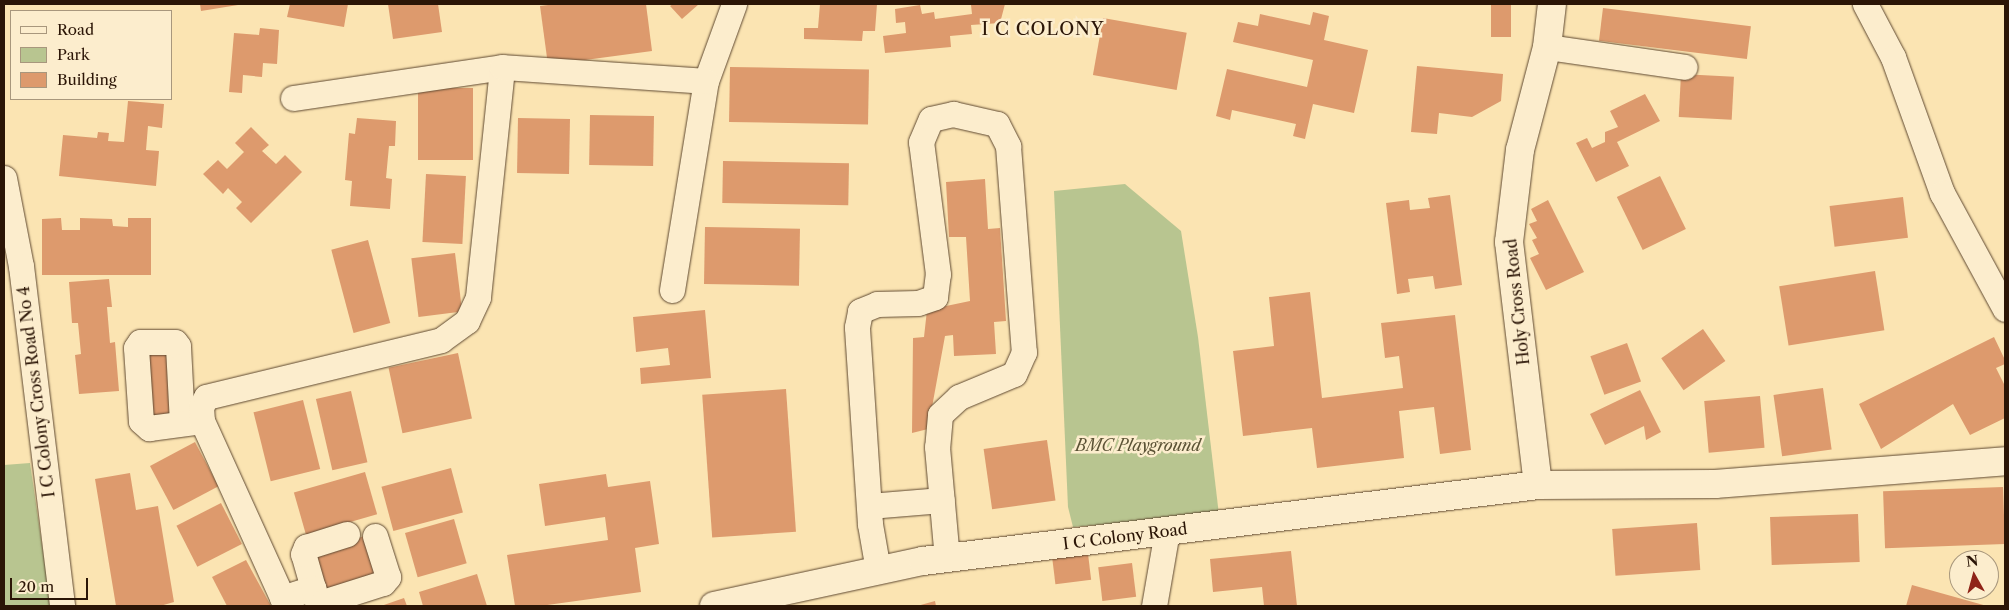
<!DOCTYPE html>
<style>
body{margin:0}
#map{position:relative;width:2009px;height:610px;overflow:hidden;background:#fbe4b2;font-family:"Libre Caslon Text",serif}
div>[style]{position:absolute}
.green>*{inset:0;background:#b8c590}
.building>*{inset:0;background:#dd9a6d;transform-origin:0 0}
.roads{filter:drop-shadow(0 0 1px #5f4931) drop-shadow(0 0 1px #5f4931)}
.minor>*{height:25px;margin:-12.5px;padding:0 12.5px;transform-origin:12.5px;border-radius:12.5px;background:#fcedcd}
.tertiary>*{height:28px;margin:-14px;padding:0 14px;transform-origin:14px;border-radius:14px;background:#fcedcd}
span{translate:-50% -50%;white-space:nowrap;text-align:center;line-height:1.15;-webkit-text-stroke:5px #fcedcd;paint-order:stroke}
.street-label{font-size:16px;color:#2b1506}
.park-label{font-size:16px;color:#5c5336;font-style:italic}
.neighbourhood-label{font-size:18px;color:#2b1506;letter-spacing:1px}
.frame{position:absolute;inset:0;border:5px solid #2b1506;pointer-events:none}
.legend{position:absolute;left:10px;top:10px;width:162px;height:90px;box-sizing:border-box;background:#fcedcd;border:1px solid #a8977d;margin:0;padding:6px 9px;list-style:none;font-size:15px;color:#2b1506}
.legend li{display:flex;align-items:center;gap:10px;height:25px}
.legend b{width:25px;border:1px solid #a8977d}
.north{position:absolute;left:1949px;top:550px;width:50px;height:50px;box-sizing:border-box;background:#fcedcd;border:1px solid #a8977d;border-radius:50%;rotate:353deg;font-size:14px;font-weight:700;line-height:20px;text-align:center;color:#2b1506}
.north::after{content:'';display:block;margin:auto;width:18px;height:22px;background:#8f2418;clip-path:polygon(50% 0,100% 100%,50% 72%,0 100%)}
.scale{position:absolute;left:10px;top:578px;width:78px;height:22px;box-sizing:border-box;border:2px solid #2b1506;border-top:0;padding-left:6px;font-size:15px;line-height:18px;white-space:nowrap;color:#2b1506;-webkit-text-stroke:4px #fcedcd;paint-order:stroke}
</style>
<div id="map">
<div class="green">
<div style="clip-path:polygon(1125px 184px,1181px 231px,1198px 337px,1219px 515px,1073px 527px,1068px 507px,1054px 191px)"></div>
<div style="clip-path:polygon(30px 463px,51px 606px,4px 606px,4px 465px)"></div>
</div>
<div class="building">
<div style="clip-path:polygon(200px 4px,238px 4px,238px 5px,201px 11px)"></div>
<div style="clip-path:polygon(290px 4px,348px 4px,344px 27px,287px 17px)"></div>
<div style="clip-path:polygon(388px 4px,438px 4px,442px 32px,393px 39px)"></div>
<div style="clip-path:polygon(556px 4px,646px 4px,652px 51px,548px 65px,540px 6px)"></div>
<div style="clip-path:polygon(673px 4px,699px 4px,682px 19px,670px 6px)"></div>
<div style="clip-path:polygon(820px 4px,877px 4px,875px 31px,863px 31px,862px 41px,804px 39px,804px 28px,818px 28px)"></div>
<div style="clip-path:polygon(1005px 4px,1000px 23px,971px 25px,972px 34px,950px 36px,951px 47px,885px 53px,883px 36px,906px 33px,905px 22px,896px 23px,895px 9px,920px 5px,922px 14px,934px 12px,935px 19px,972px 14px,971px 5px)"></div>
<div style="left:1491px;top:4px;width:20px;height:33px"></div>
<div style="left:1603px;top:8px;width:149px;height:33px;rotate:7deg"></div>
<div style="clip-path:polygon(1313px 12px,1329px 16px,1324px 40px,1368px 50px,1354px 113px,1313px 104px,1305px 139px,1293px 136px,1296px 124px,1232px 110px,1230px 120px,1216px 116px,1227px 69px,1307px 87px,1313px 60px,1233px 42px,1238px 22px,1258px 26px,1260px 14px,1310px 25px)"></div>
<div style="left:1103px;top:18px;width:85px;height:58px;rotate:10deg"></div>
<div style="clip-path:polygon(260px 28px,279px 30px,277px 64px,263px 63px,262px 77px,243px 75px,242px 93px,229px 92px,234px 33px,259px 35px)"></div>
<div style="clip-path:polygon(1417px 66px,1503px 74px,1501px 101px,1472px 117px,1439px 113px,1437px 134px,1411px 132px)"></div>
<div style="left:730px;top:67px;width:139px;height:55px;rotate:1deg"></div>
<div style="left:1681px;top:74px;width:53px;height:43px;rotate:3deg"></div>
<div style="left:418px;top:88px;width:55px;height:72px"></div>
<div style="clip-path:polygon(1645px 94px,1660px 121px,1617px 142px,1629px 166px,1596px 182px,1576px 143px,1587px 138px,1592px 148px,1605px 142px,1605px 132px,1618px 127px,1610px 111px)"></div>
<div style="clip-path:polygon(128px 101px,164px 104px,162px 128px,148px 126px,146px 150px,159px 151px,156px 186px,59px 176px,63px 135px,97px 138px,98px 132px,109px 133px,108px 141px,124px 142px)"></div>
<div style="left:590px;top:115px;width:64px;height:50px;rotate:1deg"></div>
<div style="clip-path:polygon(357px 118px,396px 121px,395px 146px,389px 146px,386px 178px,392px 179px,390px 209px,350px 206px,352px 181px,345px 180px,349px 133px,355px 134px)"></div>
<div style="left:518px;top:118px;width:52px;height:55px;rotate:1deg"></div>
<div style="clip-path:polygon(251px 127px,269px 145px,262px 151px,276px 164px,285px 155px,302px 172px,251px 223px,236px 208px,242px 202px,228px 188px,223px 194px,203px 174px,218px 160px,227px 169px,244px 152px,235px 143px)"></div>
<div style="left:723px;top:161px;width:126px;height:42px;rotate:1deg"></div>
<div style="left:426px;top:174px;width:40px;height:68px;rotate:3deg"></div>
<div style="left:1660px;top:176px;width:59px;height:48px;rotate:64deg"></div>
<div style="clip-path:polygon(985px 179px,988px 229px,1000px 228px,1006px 321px,994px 322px,996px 354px,954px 356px,953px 335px,945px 336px,928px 429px,912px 433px,913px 338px,924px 337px,927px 310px,970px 301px,966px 237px,949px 237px,946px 182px)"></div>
<div style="clip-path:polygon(1450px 195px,1462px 285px,1435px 289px,1433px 276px,1408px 279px,1410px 292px,1397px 294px,1386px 203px,1409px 200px,1410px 210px,1430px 208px,1428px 198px)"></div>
<div style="left:1903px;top:197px;width:41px;height:74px;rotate:83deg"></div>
<div style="clip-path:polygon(1548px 200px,1584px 272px,1546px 290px,1530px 258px,1539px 254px,1532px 240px,1537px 238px,1529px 224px,1537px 221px,1531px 209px)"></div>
<div style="clip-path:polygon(61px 218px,62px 230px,80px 230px,80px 218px,112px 219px,113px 226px,128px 227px,128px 218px,151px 218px,151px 275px,42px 275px,42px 219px)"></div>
<div style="left:705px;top:227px;width:95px;height:57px;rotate:1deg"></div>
<div style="left:368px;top:240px;width:86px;height:38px;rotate:75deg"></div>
<div style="left:455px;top:253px;width:59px;height:44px;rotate:83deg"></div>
<div style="left:1875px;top:271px;width:60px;height:97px;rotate:81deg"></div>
<div style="clip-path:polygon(109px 279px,112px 307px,107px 307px,110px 343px,115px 342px,119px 391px,79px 394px,75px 355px,81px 354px,78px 323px,72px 323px,69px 282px)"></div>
<div style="clip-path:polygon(1310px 292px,1322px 398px,1403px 388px,1399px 356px,1385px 358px,1381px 323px,1455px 315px,1471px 450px,1440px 454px,1434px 407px,1399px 411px,1404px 458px,1317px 468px,1312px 428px,1243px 436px,1233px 351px,1274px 346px,1269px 297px)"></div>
<div style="clip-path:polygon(705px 310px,711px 378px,641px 384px,640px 368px,670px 365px,668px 348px,636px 352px,633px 317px)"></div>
<div style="left:1703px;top:329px;width:39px;height:51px;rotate:55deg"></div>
<div style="clip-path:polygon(1994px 337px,2005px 360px,2005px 364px,1996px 368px,2005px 386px,2005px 418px,1970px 435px,1953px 404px,1881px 449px,1859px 404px)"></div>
<div style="left:1627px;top:343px;width:41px;height:39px;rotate:70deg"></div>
<div style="left:174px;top:347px;width:68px;height:30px;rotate:88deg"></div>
<div style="left:458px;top:353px;width:67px;height:71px;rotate:78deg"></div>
<div style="left:1823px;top:388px;width:62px;height:50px;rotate:82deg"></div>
<div style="left:786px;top:389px;width:143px;height:84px;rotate:86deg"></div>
<div style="clip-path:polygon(1640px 390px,1661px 432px,1646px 440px,1644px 426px,1605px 445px,1590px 414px)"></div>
<div style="left:351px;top:391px;width:73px;height:36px;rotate:77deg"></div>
<div style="left:1760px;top:396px;width:52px;height:56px;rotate:85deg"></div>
<div style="left:303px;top:400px;width:71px;height:51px;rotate:76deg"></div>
<div style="left:1047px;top:440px;width:61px;height:64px;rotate:82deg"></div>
<div style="left:195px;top:442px;width:50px;height:51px;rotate:62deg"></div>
<div style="left:451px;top:468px;width:46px;height:72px;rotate:75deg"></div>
<div style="left:365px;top:472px;width:44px;height:74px;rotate:74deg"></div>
<div style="clip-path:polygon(130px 473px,136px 510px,158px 506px,174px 602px,160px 606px,116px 606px,95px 479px)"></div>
<div style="clip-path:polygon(606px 474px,608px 487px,650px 481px,659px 544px,635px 548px,641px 592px,540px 606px,515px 606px,507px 555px,608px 540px,605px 517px,545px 526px,539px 484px)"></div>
<div style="left:2003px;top:487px;width:57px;height:120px;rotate:88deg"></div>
<div style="left:221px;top:503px;width:46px;height:50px;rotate:63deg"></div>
<div style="left:1858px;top:514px;width:48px;height:88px;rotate:88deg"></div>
<div style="left:454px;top:519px;width:46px;height:51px;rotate:74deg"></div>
<div style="left:1697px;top:523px;width:47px;height:85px;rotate:86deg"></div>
<div style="left:370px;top:534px;width:46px;height:64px;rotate:71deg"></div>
<div style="clip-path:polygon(1291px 551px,1297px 606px,1264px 606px,1262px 587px,1213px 592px,1210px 559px)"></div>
<div style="left:1088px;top:554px;width:26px;height:36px;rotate:83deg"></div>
<div style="clip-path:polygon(246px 560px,271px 606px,227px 606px,212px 577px)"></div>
<div style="left:1132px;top:563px;width:34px;height:34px;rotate:83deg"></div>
<div style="clip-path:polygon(477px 574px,487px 606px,423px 606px,419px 592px)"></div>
<div style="clip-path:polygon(1912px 585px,1987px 606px,1906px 606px)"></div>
<div style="clip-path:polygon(404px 598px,407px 606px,381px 606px)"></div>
<div style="clip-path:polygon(935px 601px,936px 606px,917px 606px)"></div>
</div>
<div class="roads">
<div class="minor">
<div style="left:1865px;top:4px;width:60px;rotate:62.2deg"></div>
<div style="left:1893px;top:57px;width:145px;rotate:70.2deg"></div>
<div style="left:1942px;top:193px;width:132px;rotate:61.5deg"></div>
<div style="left:1547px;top:47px;width:139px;rotate:8.2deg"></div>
<div style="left:293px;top:98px;width:211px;rotate:-8.4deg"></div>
<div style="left:4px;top:178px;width:90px;rotate:79.1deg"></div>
<div style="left:21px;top:266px;width:342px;rotate:83.1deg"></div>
<div style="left:672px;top:290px;width:212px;rotate:-80.8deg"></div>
<div style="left:706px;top:81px;width:82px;rotate:-70deg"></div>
<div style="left:182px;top:423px;width:77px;rotate:-93deg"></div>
<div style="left:178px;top:346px;width:5px;rotate:-127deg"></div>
<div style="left:175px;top:342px;width:35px;rotate:180deg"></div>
<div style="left:140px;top:342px;width:7px;rotate:124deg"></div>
<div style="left:136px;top:348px;width:73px;rotate:86.1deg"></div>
<div style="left:141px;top:421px;width:11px;rotate:41deg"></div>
<div style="left:149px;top:428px;width:53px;rotate:-7.5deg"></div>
<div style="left:869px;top:506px;width:73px;rotate:-4.7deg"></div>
<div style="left:878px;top:570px;width:47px;rotate:-99.9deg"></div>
<div style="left:870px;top:524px;width:197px;rotate:-93.8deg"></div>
<div style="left:857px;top:327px;width:16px;rotate:-79deg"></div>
<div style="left:860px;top:311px;width:18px;rotate:-22deg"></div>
<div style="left:877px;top:304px;width:41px;rotate:-1.4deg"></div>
<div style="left:918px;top:303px;width:18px;rotate:-19deg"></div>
<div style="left:935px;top:297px;width:23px;rotate:-83deg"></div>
<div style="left:938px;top:274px;width:133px;rotate:-97.3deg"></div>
<div style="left:921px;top:142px;width:25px;rotate:-67deg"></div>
<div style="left:931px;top:119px;width:23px;rotate:-13deg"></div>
<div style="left:953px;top:114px;width:45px;rotate:12.8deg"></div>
<div style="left:997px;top:124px;width:25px;rotate:63deg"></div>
<div style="left:1008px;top:146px;width:207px;rotate:85.6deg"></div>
<div style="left:1024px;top:352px;width:24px;rotate:114deg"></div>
<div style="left:1014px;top:374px;width:60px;rotate:157.3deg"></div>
<div style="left:959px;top:397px;width:26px;rotate:137deg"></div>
<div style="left:940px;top:415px;width:32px;rotate:95deg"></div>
<div style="left:937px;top:447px;width:111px;rotate:84.9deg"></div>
<div style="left:313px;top:588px;width:35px;rotate:-106deg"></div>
<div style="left:303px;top:554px;width:8px;rotate:-67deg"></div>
<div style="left:306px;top:547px;width:43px;rotate:-17.6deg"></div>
<div style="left:282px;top:598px;width:33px;rotate:-18deg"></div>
<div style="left:313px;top:588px;width:14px;rotate:73deg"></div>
<div style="left:317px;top:601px;width:6px;rotate:9deg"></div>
<div style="left:323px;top:602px;width:63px;rotate:-17.6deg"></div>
<div style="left:383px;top:583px;width:8px;rotate:-50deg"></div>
<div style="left:388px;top:577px;width:43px;rotate:-107.6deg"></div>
<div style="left:286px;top:606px;width:203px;rotate:-114.4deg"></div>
<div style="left:202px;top:421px;width:14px;rotate:-94deg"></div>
<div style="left:201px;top:407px;width:11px;rotate:-63deg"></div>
<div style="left:206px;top:397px;width:242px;rotate:-13.6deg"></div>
<div style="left:441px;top:340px;width:32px;rotate:-36deg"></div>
<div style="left:467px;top:321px;width:26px;rotate:-65deg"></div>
<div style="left:478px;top:297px;width:231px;rotate:-84deg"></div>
<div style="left:502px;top:67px;width:204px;rotate:3.9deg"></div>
<div style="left:1154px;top:606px;width:76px;rotate:-80.2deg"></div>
</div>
<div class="tertiary">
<div style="left:1538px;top:485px;width:245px;rotate:-96.8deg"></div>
<div style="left:1509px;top:242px;width:93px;rotate:-83.2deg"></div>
<div style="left:1520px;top:150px;width:106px;rotate:-75.3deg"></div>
<div style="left:1547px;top:47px;width:43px;rotate:-83.4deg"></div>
<div style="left:714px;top:606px;width:214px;rotate:-12.2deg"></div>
<div style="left:923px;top:561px;width:620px;rotate:-7.04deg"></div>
<div style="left:1538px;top:485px;width:177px;rotate:-0.3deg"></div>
<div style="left:1715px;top:484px;width:291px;rotate:-4.5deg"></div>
</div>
</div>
<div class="street-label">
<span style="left:1517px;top:302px;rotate:-96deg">Holy Cross Road</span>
<span style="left:36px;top:392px;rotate:-97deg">I C Colony Cross Road No 4</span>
<span style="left:1125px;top:536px;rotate:-7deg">I C Colony Road</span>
</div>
<div class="park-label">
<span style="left:1138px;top:445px">BMC Playground</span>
</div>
<div class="neighbourhood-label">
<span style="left:1043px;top:29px">I C COLONY</span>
</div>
<div class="frame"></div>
<ul class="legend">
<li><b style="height:6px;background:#fcedcd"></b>Road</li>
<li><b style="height:14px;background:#b8c590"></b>Park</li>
<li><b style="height:14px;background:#dd9a6d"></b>Building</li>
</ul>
<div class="north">N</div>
<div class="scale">20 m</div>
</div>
